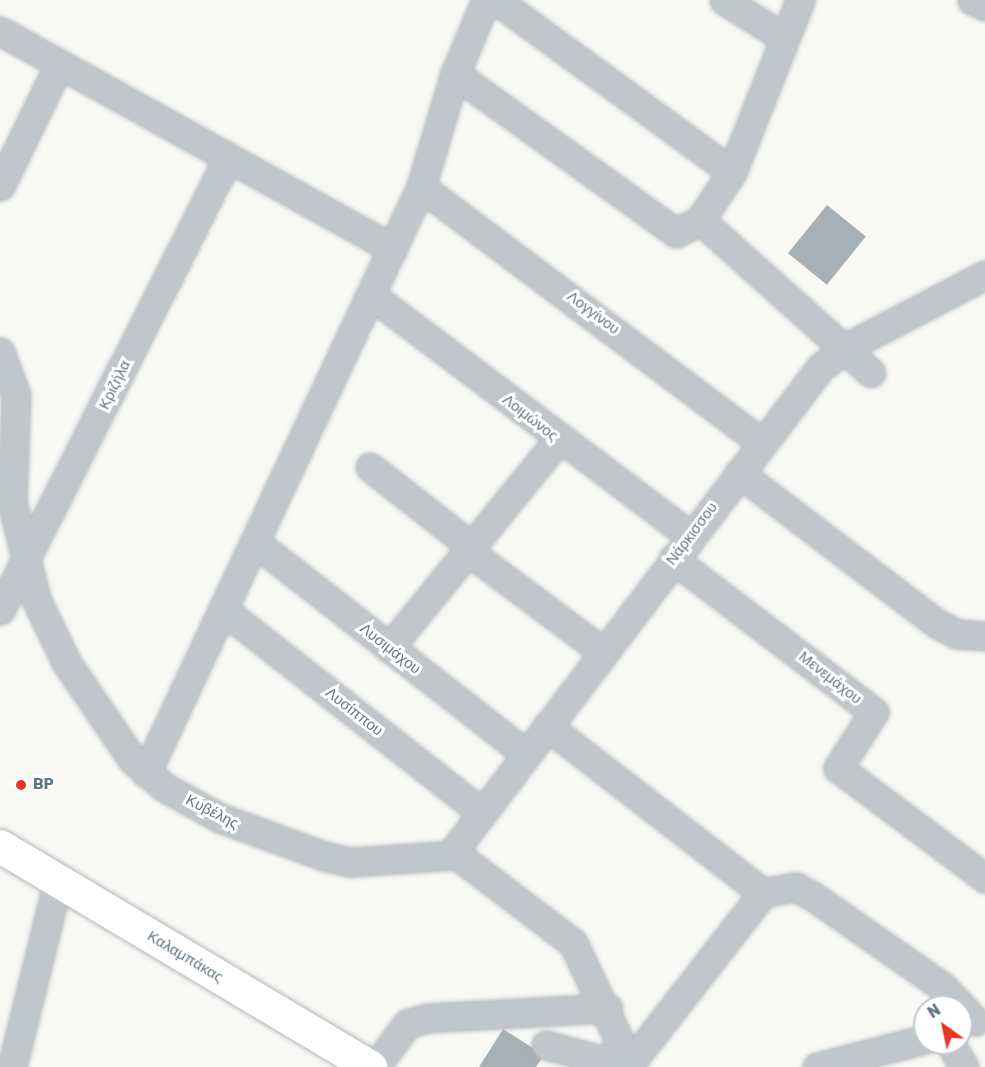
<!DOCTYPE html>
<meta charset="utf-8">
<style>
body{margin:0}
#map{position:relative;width:985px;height:1067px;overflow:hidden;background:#f8f8f5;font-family:Rubik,sans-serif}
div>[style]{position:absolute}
.building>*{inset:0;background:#a5b1b5;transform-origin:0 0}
.roads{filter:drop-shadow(0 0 2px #b2b8bc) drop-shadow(0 0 2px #b2b8bc)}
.minor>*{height:27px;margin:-13.5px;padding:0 13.5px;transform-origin:13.5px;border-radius:13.5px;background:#c0c6c9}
.major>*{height:33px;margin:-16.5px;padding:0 16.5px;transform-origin:16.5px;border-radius:16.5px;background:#fff}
.dots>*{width:16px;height:16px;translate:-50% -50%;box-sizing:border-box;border:3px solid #fff;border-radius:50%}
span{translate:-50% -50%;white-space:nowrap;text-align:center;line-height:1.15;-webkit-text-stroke:6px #fff;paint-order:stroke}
.street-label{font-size:15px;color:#627881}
.poi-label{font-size:15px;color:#627881;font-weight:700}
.left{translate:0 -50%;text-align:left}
.north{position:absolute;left:913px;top:995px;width:60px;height:60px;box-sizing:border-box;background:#fff;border:2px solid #c0c9cd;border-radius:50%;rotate:327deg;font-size:16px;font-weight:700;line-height:24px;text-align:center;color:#627881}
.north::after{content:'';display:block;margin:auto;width:21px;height:27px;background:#e73826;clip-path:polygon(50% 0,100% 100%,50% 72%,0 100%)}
</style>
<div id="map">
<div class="building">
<div style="left:827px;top:205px;width:50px;height:62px;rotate:39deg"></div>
<div style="clip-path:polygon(503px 1029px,544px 1055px,536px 1067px,479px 1067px)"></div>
</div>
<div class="roads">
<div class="minor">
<div style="left:496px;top:0;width:292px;rotate:36.1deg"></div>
<div style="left:724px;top:0;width:70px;rotate:32.1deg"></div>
<div style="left:972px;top:0;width:14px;rotate:25deg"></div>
<div style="left:0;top:31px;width:449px;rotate:29deg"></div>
<div style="left:455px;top:74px;width:272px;rotate:35.7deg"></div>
<div style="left:676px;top:233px;width:27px;rotate:-28deg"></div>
<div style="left:700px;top:220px;width:58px;rotate:-56.3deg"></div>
<div style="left:732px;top:172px;width:185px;rotate:-68.4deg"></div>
<div style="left:0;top:186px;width:135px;rotate:-64deg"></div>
<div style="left:421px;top:187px;width:426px;rotate:36.9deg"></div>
<div style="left:700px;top:220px;width:229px;rotate:41.8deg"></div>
<div style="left:372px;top:296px;width:399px;rotate:37deg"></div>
<div style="left:0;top:352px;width:46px;rotate:69.6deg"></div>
<div style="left:16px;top:395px;width:107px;rotate:92.1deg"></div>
<div style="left:12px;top:502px;width:100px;rotate:76.1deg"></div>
<div style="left:36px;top:599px;width:70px;rotate:64.5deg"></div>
<div style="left:66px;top:662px;width:117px;rotate:55.8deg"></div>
<div style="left:132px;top:759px;width:43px;rotate:41.2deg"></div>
<div style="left:164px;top:787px;width:64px;rotate:29deg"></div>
<div style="left:220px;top:818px;width:111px;rotate:20.1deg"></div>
<div style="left:324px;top:856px;width:28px;rotate:13deg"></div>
<div style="left:351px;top:862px;width:106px;rotate:-3.8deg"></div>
<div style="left:457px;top:855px;width:146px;rotate:37.2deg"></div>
<div style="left:573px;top:943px;width:137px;rotate:64.6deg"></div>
<div style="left:370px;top:467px;width:130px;rotate:38.1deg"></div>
<div style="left:739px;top:473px;width:248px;rotate:37.3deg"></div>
<div style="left:936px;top:623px;width:24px;rotate:28deg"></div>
<div style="left:957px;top:634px;width:28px;rotate:4deg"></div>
<div style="left:256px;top:543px;width:343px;rotate:38deg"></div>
<div style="left:468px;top:551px;width:169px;rotate:36.8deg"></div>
<div style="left:673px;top:559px;width:253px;rotate:37.3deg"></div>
<div style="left:874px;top:712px;width:67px;rotate:122.7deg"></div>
<div style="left:838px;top:768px;width:184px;rotate:36.8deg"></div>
<div style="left:0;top:610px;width:506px;rotate:-63.23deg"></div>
<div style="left:226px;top:612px;width:325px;rotate:38.1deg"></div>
<div style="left:389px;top:648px;width:268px;rotate:-50.9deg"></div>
<div style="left:547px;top:726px;width:273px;rotate:37.7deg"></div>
<div style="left:146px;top:773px;width:647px;rotate:-64.86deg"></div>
<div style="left:421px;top:187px;width:118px;rotate:-73.3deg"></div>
<div style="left:455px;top:74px;width:80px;rotate:-67.3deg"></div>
<div style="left:452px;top:853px;width:609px;rotate:-52.81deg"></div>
<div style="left:820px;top:368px;width:34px;rotate:-38deg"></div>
<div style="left:847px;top:347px;width:156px;rotate:-27.6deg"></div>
<div style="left:763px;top:893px;width:33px;rotate:-11deg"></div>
<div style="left:795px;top:887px;width:18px;rotate:27deg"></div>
<div style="left:811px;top:895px;width:161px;rotate:34.9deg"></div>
<div style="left:943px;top:987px;width:47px;rotate:46.7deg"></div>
<div style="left:950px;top:1043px;width:28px;rotate:60deg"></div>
<div style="left:546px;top:1045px;width:53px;rotate:15.4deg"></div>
<div style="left:597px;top:1059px;width:39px;rotate:-4deg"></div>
<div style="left:636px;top:1056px;width:207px;rotate:-52.1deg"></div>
<div style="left:12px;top:1067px;width:192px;rotate:-76.1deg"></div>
<div style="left:375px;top:1067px;width:54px;rotate:-53.3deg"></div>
<div style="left:407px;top:1024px;width:21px;rotate:-17deg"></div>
<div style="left:427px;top:1018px;width:181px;rotate:-3.2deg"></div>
<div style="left:817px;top:1067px;width:112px;rotate:-14.5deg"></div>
</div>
<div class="major">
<div style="left:0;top:846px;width:431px;rotate:30.8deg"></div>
</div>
</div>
<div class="dots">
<div style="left:21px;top:785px;background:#e73826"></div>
</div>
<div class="street-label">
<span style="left:593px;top:313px;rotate:37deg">Λογγίνου</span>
<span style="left:115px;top:385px;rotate:-64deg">Κριζήλα</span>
<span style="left:530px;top:418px;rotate:38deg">Λοιμώνος</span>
<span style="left:692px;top:534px;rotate:-53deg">Νάρκισσου</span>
<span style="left:390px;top:649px;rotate:38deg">Λυσιμάχου</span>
<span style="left:830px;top:678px;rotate:38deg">Μενεμάχου</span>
<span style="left:354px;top:712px;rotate:38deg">Λυσίππου</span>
<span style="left:212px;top:812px;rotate:27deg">Κυβέλης</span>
<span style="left:185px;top:957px;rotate:31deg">Καλαμπάκας</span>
</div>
<div class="poi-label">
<span class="left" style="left:33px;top:785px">BP</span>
</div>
<div class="north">N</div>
</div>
